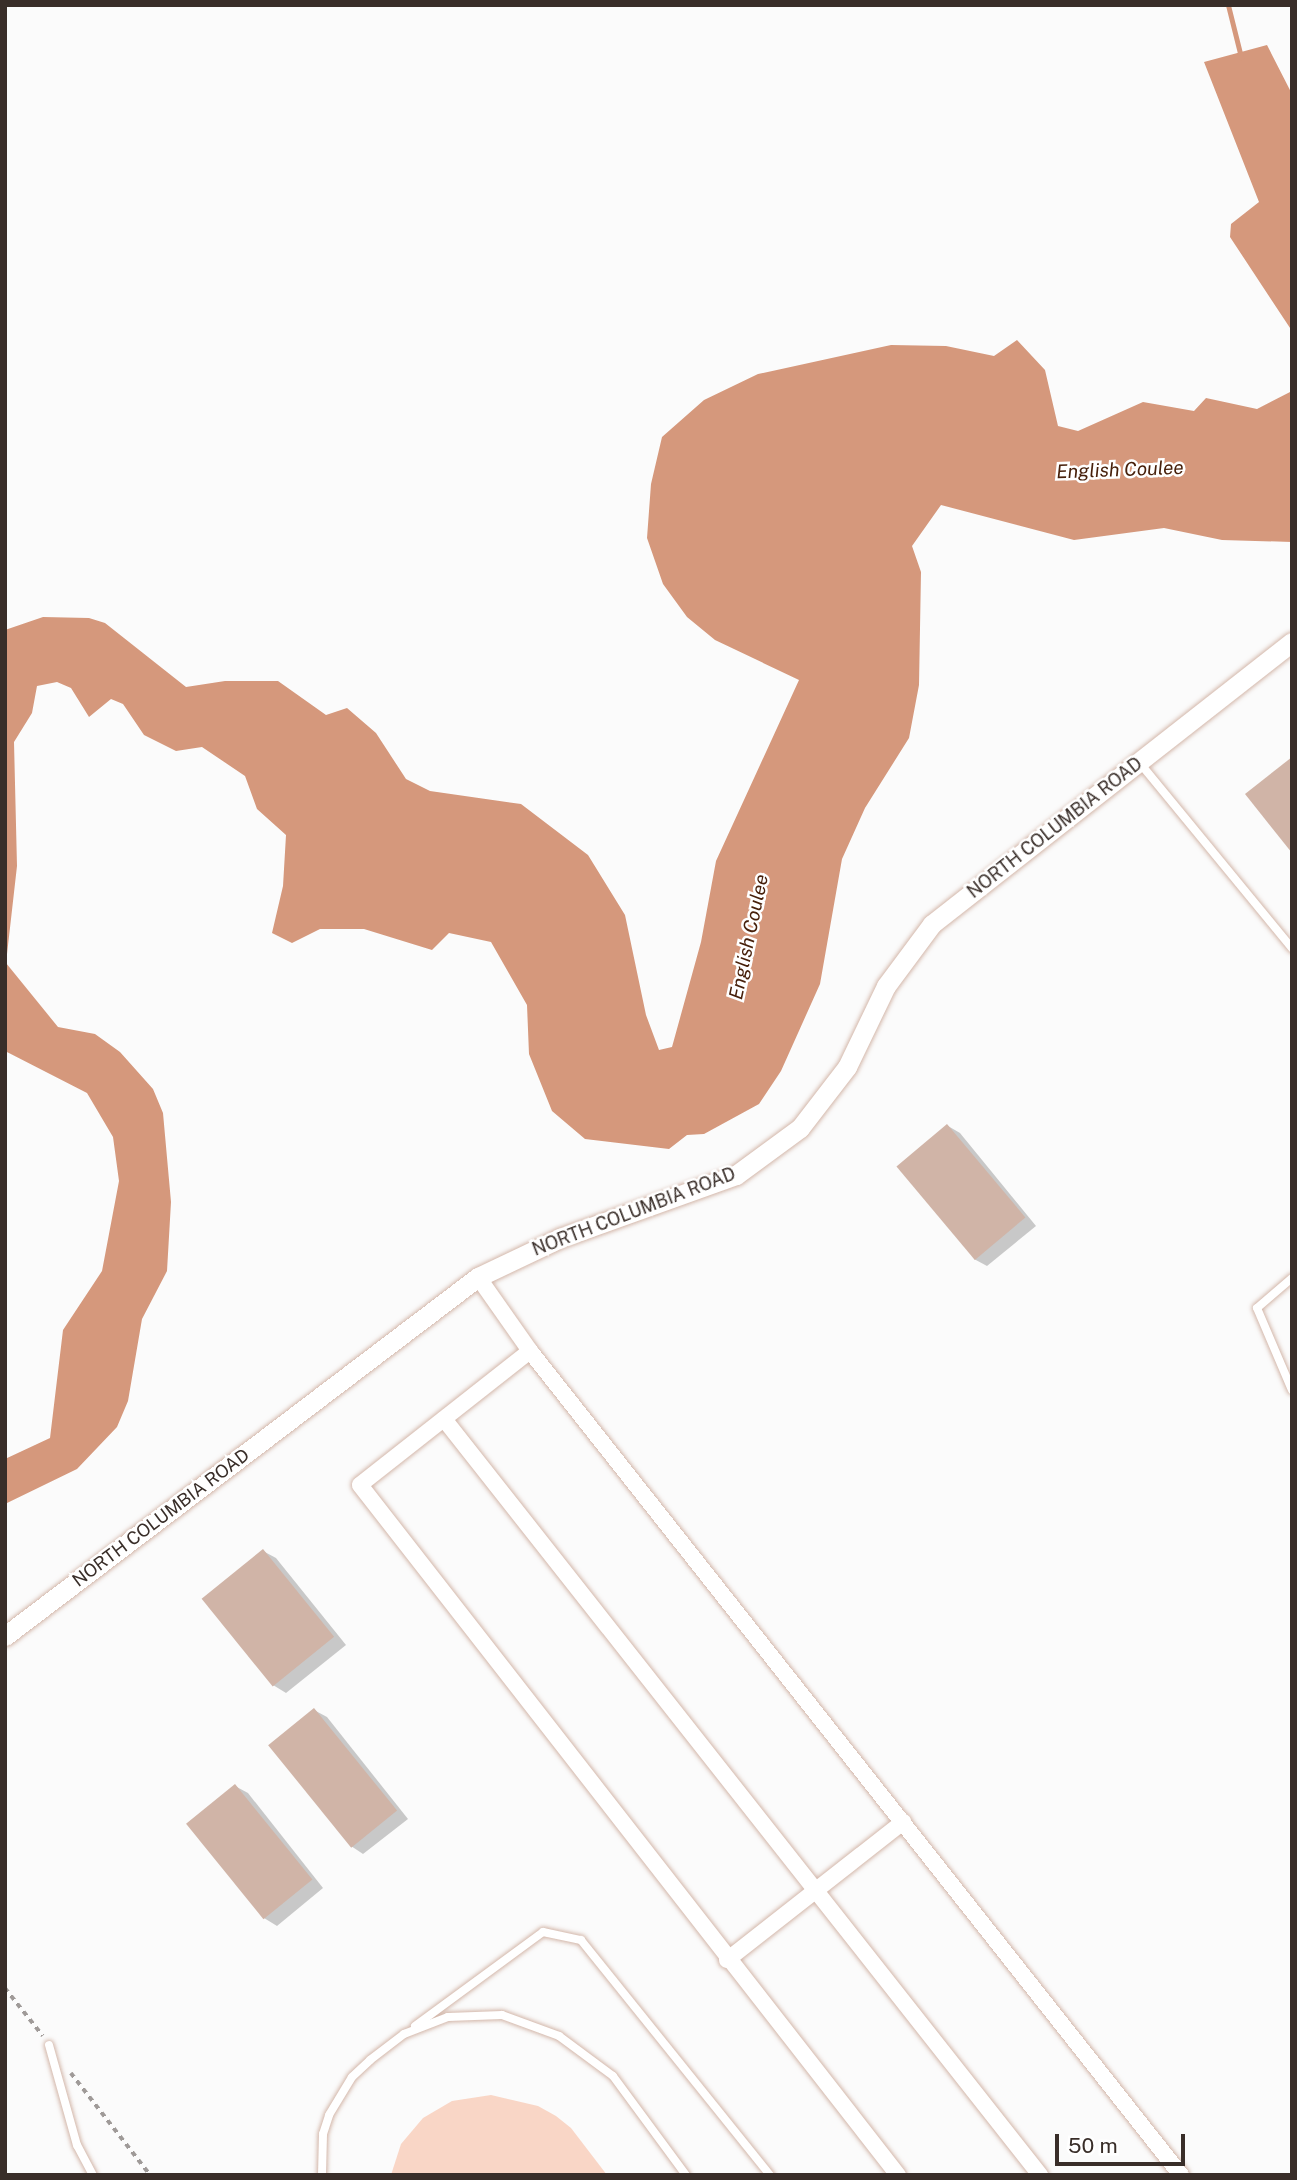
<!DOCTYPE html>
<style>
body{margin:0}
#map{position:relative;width:1297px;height:2180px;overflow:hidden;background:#fbfbfb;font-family:"Public Sans",sans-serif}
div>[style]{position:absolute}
.green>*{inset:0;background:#f9d6c6}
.water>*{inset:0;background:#d5987c}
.shadow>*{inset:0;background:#0003}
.stream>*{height:5px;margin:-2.5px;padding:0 2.5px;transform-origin:2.5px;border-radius:2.5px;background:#d5987c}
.building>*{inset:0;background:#d0b4a7;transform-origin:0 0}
.path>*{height:3.5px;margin-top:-1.75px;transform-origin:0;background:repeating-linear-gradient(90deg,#9f9a98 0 5px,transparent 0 10px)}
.roads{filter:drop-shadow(0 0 2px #d3b7aa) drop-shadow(0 0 2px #d3b7aa)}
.service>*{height:8px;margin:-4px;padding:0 4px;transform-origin:4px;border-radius:4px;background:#fff}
.minor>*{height:16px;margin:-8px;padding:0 8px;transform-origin:8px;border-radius:8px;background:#fff}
.tertiary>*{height:19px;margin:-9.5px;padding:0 9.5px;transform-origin:9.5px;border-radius:9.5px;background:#fff}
span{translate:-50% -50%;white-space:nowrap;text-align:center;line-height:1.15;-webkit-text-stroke:5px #fff;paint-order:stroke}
.street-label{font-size:18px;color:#392e29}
.water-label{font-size:19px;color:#47200b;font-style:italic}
.frame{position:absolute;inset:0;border:7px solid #392e29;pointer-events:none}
.scale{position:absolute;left:1055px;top:2134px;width:130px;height:32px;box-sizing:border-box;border:4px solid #392e29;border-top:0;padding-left:9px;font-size:21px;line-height:24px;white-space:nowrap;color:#392e29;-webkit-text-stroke:5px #fff;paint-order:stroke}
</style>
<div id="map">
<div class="green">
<div style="clip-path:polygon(491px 2095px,538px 2106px,556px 2116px,571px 2128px,607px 2175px,391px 2175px,401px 2144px,423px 2118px,452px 2101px)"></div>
</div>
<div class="water">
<div style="clip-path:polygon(1267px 45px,1292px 94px,1292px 331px,1230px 237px,1231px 224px,1259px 202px,1204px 62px)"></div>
<div style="clip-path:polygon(1017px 340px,1045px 370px,1058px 426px,1078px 431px,1143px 402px,1194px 411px,1206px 398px,1257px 409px,1292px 391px,1292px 542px,1222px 540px,1164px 528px,1074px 540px,941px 505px,912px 546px,921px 572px,919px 685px,909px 738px,865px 808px,842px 859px,820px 984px,781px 1071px,759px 1104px,704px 1134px,687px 1135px,669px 1149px,585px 1139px,552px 1111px,529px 1054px,527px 1005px,491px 942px,449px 933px,432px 950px,364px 929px,320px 929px,292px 943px,272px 933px,283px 886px,286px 835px,257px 809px,245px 776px,202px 747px,176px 751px,144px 735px,123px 704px,111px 699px,89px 717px,71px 688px,57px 682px,37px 686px,32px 713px,14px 742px,17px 866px,6px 963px,58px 1027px,95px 1034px,120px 1052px,153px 1089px,163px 1113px,171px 1202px,167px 1271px,142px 1319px,128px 1401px,117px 1427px,77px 1469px,5px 1504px,5px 1459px,50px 1438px,63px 1330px,102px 1271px,119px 1181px,113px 1137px,87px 1093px,5px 1051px,5px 630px,43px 617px,89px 618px,105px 623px,186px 687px,225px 681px,278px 681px,326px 715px,347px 708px,376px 733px,406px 779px,430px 791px,521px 804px,588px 855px,625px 915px,646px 1015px,659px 1050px,672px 1047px,701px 942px,716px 861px,799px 680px,715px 640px,687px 617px,663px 584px,647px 538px,651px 484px,662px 437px,704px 400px,758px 374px,891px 345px,946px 346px,994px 356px)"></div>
</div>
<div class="shadow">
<div style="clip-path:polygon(948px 1126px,960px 1133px,1036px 1226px,987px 1266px,974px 1259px)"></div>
<div style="clip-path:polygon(263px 1551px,276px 1558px,346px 1645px,286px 1693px,273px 1685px)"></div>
<div style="clip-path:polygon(314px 1710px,327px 1717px,408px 1819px,363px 1854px,351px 1846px)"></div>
<div style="clip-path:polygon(235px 1786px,248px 1793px,323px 1888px,277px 1926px,264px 1918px)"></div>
</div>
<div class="stream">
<div style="left:1228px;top:5px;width:54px;rotate:76deg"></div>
</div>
<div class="building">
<div style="clip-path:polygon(1292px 757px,1292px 853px,1245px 794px)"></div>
<div style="left:947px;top:1124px;width:122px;height:66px;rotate:50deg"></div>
<div style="left:263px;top:1549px;width:113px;height:79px;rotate:51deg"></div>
<div style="left:314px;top:1708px;width:132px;height:59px;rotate:51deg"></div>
<div style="left:235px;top:1784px;width:123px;height:63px;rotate:51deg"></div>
</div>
<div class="path">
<div style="left:5px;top:1988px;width:61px;rotate:51.6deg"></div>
<div style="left:71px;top:2073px;width:129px;rotate:52.2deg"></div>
</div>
<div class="roads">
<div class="service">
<div style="left:1139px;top:762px;width:241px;rotate:50.6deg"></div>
<div style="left:1292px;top:1278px;width:46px;rotate:139.4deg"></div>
<div style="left:1257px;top:1308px;width:89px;rotate:66.9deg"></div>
<div style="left:415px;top:2026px;width:159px;rotate:-36.3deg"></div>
<div style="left:543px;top:1932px;width:39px;rotate:12deg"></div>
<div style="left:581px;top:1940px;width:302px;rotate:51.2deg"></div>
<div style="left:49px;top:2045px;width:104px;rotate:74.4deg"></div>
<div style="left:77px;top:2145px;width:34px;rotate:62deg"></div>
<div style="left:322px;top:2175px;width:41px;rotate:-88.6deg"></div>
<div style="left:323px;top:2134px;width:20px;rotate:-72deg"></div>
<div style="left:329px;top:2115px;width:44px;rotate:-58.8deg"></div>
<div style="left:352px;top:2077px;width:25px;rotate:-43deg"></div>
<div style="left:370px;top:2060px;width:43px;rotate:-37.4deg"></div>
<div style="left:404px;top:2034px;width:47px;rotate:-21.1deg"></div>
<div style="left:448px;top:2017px;width:54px;rotate:-2.1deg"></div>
<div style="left:502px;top:2015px;width:61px;rotate:20.2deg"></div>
<div style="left:559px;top:2036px;width:67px;rotate:36.5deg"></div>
<div style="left:613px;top:2076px;width:123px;rotate:53.6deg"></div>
</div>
<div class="minor">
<div style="left:478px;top:1277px;width:90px;rotate:54.9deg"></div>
<div style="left:530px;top:1351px;width:1050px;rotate:51.69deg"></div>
<div style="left:530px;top:1351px;width:216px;rotate:141.8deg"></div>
<div style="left:360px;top:1485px;width:875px;rotate:52.06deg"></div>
<div style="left:444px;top:1419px;width:963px;rotate:51.75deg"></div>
<div style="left:727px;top:1960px;width:224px;rotate:-38.1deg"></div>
</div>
<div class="tertiary">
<div style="left:5px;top:1636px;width:594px;rotate:-37.2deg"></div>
<div style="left:478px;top:1277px;width:91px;rotate:-25.4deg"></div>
<div style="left:560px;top:1238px;width:187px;rotate:-19.7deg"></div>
<div style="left:736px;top:1175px;width:79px;rotate:-36.3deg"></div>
<div style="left:800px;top:1128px;width:77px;rotate:-52.4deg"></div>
<div style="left:847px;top:1067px;width:90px;rotate:-64.3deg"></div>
<div style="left:886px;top:986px;width:77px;rotate:-53.4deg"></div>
<div style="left:932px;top:924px;width:457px;rotate:-38.1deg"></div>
</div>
</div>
<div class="street-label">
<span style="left:1055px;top:828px;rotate:-38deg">NORTH COLUMBIA ROAD</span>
<span style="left:634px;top:1212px;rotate:-21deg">NORTH COLUMBIA ROAD</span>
<span style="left:161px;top:1518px;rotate:-37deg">NORTH COLUMBIA ROAD</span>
</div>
<div class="water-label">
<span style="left:1120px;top:470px;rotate:-2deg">English Coulee</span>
<span style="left:749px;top:937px;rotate:-78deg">English Coulee</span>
</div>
<div class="frame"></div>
<div class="scale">50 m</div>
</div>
